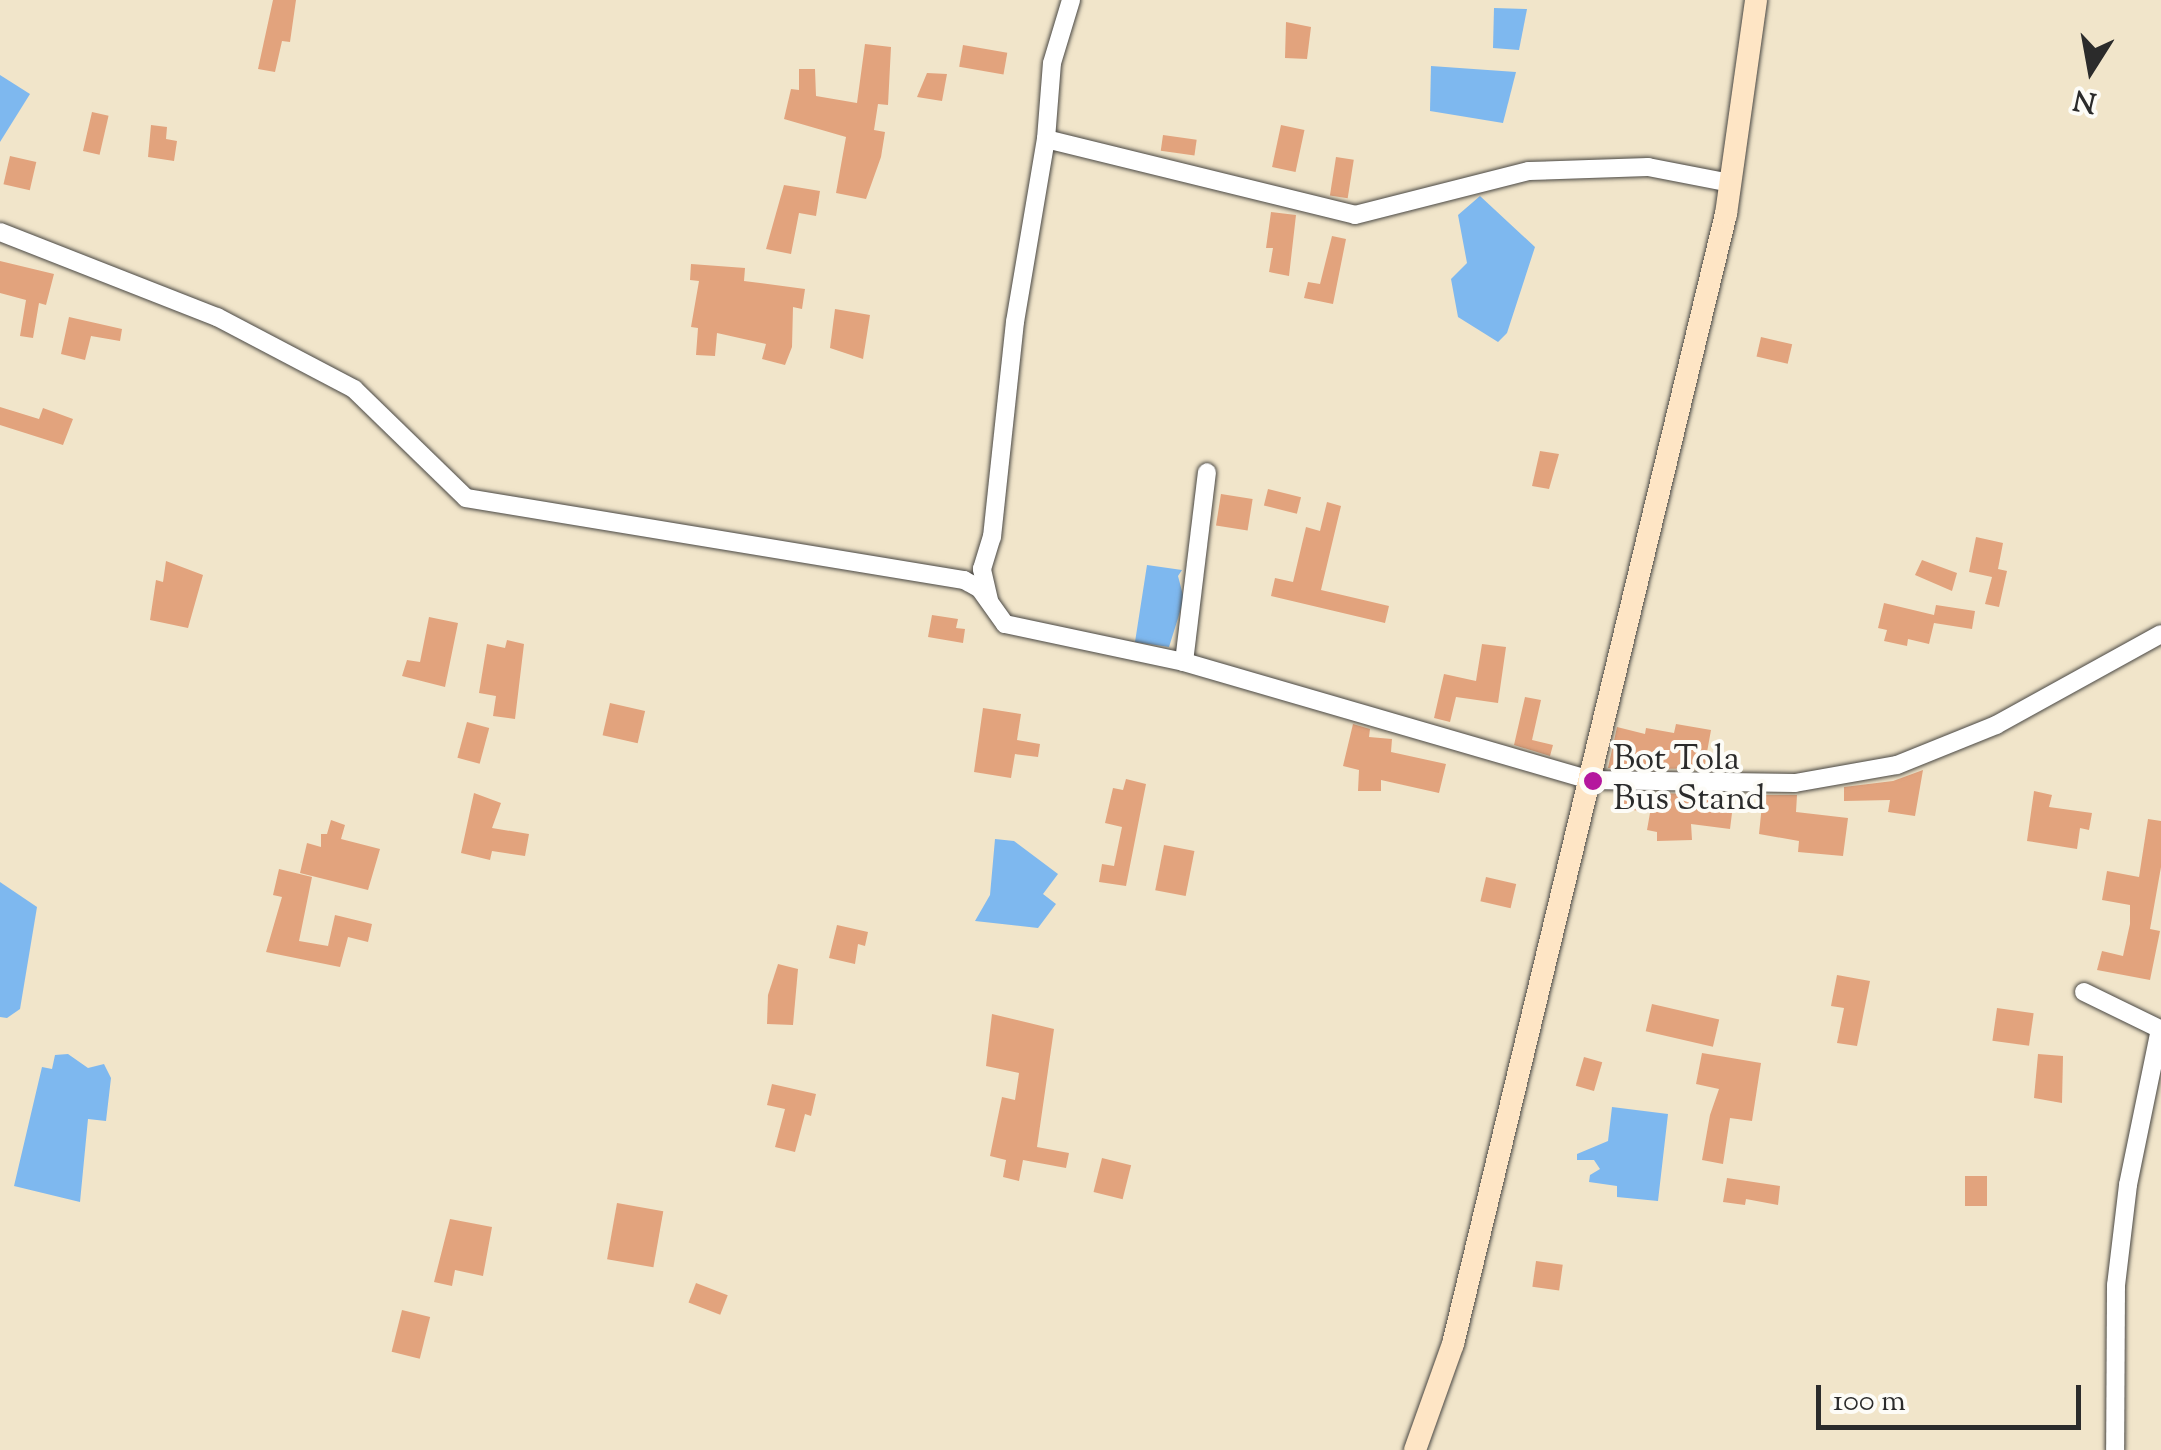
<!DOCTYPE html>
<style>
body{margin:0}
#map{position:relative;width:2161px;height:1450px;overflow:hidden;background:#f1e5ca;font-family:"Sorts Mill Goudy",serif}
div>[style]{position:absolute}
.water>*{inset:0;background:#7eb8ef}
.building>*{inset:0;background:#e2a37d;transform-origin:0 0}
.roads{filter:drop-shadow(0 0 2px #494743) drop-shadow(0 0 2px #494743)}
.street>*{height:18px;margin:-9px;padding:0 9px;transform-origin:9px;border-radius:9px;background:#fff}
.secondary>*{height:22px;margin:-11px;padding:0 11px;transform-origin:11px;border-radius:11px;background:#fee5c5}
.dots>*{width:28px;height:28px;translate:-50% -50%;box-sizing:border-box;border:5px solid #fdfcf7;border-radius:50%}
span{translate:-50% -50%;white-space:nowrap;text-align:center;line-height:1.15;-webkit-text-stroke:8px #fdfcf7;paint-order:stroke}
.poi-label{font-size:35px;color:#2b2b2b}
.left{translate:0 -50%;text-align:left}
.north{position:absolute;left:2041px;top:20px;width:100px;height:100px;-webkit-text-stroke:8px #fdfcf7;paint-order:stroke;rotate:191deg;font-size:28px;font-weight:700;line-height:40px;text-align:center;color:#2b2b2b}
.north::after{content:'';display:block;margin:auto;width:35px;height:45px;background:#2b2b2b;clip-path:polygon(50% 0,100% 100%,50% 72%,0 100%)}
.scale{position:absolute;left:1816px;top:1385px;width:265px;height:45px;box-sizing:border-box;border:5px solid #2b2b2b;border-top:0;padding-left:12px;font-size:30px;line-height:35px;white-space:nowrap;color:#2b2b2b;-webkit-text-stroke:8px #fdfcf7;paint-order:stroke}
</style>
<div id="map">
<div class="water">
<div style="clip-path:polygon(1494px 8px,1527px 9px,1519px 50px,1493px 48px)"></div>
<div style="clip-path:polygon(1431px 66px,1516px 72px,1503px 123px,1430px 111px)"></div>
<div style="clip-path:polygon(0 75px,30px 94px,0 142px)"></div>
<div style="clip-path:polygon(1480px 196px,1535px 247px,1507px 333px,1498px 342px,1458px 317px,1451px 279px,1467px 263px,1458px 215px)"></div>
<div style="clip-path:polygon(1147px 565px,1182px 570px,1178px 576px,1184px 599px,1169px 647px,1135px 642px)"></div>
<div style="clip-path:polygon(995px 839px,1014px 841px,1058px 874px,1043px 894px,1056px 904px,1038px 928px,975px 921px,990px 895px)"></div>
<div style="clip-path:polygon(0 882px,37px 907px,20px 1009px,7px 1018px,0 1017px)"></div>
<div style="clip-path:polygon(68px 1054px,88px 1068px,104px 1064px,111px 1078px,106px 1121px,88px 1119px,80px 1202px,14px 1186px,42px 1067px,52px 1069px,55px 1055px)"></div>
<div style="clip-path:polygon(1612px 1107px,1668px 1114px,1658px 1201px,1617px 1197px,1617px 1186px,1589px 1182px,1590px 1175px,1600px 1169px,1594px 1160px,1577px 1160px,1577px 1154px,1608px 1141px)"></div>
</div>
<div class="building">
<div style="clip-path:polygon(273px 0,296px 0,290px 42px,282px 41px,275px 72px,258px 69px)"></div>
<div style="clip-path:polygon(1286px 22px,1311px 27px,1307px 59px,1285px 58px)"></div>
<div style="clip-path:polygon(865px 44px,891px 47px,888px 105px,878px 104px,874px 130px,885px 132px,881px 157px,866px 199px,836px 193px,846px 137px,784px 119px,791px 89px,799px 90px,799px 69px,815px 69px,816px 96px,857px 103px)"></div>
<div style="left:963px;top:45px;width:45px;height:22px;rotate:10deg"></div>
<div style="clip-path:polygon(927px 73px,947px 74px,942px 101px,917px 97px)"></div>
<div style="left:92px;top:112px;width:17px;height:40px;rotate:13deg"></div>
<div style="clip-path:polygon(151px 125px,167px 127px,166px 139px,177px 141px,174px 161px,148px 157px)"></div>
<div style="left:1281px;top:125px;width:24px;height:43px;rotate:12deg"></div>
<div style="left:1163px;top:135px;width:34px;height:16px;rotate:8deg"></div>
<div style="left:10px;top:156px;width:27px;height:29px;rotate:13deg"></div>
<div style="left:1336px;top:157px;width:18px;height:39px;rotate:9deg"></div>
<div style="clip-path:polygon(784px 185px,820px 191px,816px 216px,799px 213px,791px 254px,766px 249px)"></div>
<div style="clip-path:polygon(1271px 212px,1296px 215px,1289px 276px,1269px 272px,1273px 248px,1266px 248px)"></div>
<div style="clip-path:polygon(1332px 236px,1346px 239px,1333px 304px,1304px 298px,1308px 282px,1320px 284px)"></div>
<div style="clip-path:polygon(0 261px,54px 274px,46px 305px,39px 303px,33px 338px,20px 336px,26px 300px,0 293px)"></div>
<div style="clip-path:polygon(691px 264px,745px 268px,744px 281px,805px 289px,802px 309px,793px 307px,792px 347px,785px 365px,762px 359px,766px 344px,717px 333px,715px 356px,696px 355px,698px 328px,691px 327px,699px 281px,690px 280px)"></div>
<div style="clip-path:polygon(835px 309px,870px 315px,863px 359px,830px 348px)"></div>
<div style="clip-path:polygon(69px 317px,122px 329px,120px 341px,91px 336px,85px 360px,61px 354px)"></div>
<div style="left:1761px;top:337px;width:32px;height:20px;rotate:13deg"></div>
<div style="clip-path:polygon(0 407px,39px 419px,43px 408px,73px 419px,63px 445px,0 425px)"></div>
<div style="clip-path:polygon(1540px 451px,1559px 454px,1549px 489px,1532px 486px)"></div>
<div style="left:1268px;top:489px;width:34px;height:17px;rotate:14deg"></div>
<div style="left:1221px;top:494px;width:32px;height:32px;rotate:9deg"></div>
<div style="clip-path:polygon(1327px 502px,1341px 506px,1321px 590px,1389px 606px,1385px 623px,1271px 596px,1275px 578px,1293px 582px,1306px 527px,1320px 531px)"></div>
<div style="clip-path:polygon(1976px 537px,2003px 543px,1998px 569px,2007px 571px,1999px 607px,1985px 604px,1992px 577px,1969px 572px)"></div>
<div style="clip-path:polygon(1922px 560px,1957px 573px,1952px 591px,1915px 575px)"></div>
<div style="clip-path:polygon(166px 561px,203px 575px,188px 628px,150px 620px,156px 580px,163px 582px)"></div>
<div style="clip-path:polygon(1884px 603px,1934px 615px,1936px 605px,1975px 611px,1972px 629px,1934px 623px,1929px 644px,1908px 639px,1907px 646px,1884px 641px,1887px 630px,1878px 628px)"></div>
<div style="clip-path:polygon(932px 615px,958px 619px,956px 628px,965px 629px,963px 643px,928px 637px)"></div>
<div style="clip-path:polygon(429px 617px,458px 623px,445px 687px,402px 676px,407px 660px,420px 662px)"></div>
<div style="clip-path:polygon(507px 640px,524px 644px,515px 719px,493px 716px,496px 696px,479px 693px,487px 644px,505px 648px)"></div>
<div style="clip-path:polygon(1482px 644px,1506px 647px,1498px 703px,1456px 697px,1450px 722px,1434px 718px,1444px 674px,1476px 681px)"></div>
<div style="clip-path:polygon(1525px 697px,1541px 700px,1532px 740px,1553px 745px,1550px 756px,1514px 745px)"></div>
<div style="left:610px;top:703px;width:36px;height:33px;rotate:13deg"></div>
<div style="clip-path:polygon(983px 708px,1021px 714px,1017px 740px,1040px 744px,1038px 757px,1015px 754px,1011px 778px,974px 772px)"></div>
<div style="left:467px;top:722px;width:23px;height:37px;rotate:15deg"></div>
<div style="clip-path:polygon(1353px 724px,1370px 729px,1369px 737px,1392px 739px,1391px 752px,1446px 764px,1439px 793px,1381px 780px,1381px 791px,1358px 791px,1359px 770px,1343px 766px)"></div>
<div style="clip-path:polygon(1676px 724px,1711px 730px,1704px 769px,1608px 768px,1617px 727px,1645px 734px,1646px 728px,1674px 733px)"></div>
<div style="clip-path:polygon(1923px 770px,1915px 816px,1888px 812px,1890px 800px,1844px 801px,1844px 787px,1893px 781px)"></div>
<div style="clip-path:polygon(1126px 779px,1146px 784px,1126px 886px,1099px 882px,1102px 864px,1114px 866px,1122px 827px,1105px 823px,1113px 788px,1123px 790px)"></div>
<div style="clip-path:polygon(2034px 791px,2052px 795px,2049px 807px,2092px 813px,2089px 830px,2080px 828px,2077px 849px,2027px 841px)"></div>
<div style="clip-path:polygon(474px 793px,501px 803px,492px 828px,529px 834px,525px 856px,492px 851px,490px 860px,461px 853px)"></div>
<div style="clip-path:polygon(1625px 793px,1724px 794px,1723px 811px,1732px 813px,1730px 829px,1691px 824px,1692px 840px,1657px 841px,1657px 832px,1647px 830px,1650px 813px,1622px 808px)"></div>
<div style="clip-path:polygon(1763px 795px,1797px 795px,1796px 812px,1848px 818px,1843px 856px,1798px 852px,1799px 841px,1759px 834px)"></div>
<div style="clip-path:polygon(2148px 819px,2161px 821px,2161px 867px,2150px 929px,2160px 931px,2150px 980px,2097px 970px,2102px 951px,2123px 956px,2130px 924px,2130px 905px,2102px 900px,2107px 871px,2139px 877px)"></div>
<div style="clip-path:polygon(331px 820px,345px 825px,341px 839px,380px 849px,368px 890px,300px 873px,307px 843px,321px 847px,321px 834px,327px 834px)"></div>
<div style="left:1164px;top:845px;width:31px;height:46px;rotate:11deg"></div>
<div style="clip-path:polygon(279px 869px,312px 877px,299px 941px,328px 946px,335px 915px,372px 924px,368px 942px,348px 937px,340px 967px,266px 952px,282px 897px,273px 895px)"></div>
<div style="left:1486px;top:877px;width:31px;height:25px;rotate:13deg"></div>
<div style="clip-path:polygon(837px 925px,868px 932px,865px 946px,858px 944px,855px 964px,829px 958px)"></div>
<div style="clip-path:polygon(778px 964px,798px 969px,793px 1025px,767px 1024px,768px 995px)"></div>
<div style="clip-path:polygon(1837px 975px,1870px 981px,1857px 1046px,1837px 1043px,1844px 1008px,1831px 1006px)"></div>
<div style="left:1652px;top:1004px;width:69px;height:28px;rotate:13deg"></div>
<div style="left:1997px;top:1008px;width:37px;height:33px;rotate:8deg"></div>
<div style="clip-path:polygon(992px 1014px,1054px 1029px,1037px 1147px,1069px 1153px,1066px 1168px,1023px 1160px,1019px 1181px,1003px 1177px,1006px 1160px,990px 1156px,1002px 1097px,1015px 1100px,1019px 1073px,986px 1066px)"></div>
<div style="clip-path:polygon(1702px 1053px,1761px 1063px,1752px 1121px,1730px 1118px,1723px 1164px,1702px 1160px,1710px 1115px,1719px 1089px,1696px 1084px)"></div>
<div style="clip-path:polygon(2038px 1054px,2063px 1056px,2062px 1103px,2034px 1098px)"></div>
<div style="left:1584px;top:1057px;width:19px;height:30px;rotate:16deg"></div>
<div style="clip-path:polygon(772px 1084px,816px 1094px,811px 1116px,805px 1114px,795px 1152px,775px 1147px,785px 1109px,767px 1105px)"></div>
<div style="left:1102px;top:1158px;width:30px;height:35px;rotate:14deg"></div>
<div style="left:1965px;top:1176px;width:22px;height:30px"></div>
<div style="clip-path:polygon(1727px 1178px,1780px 1186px,1778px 1205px,1746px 1199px,1745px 1205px,1723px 1202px)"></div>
<div style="left:617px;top:1203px;width:47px;height:57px;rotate:10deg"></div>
<div style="clip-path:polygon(450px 1219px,492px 1227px,483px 1276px,455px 1270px,452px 1286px,434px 1282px)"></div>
<div style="left:1536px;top:1261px;width:27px;height:26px;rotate:8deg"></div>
<div style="left:696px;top:1283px;width:34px;height:21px;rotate:21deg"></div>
<div style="left:402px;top:1310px;width:29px;height:43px;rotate:14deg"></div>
</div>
<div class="roads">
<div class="street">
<div style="left:1046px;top:139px;width:318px;rotate:13.8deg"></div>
<div style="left:1355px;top:215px;width:179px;rotate:-14.2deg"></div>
<div style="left:1529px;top:171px;width:119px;rotate:-1.9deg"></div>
<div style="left:1648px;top:167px;width:84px;rotate:11deg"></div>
<div style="left:0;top:232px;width:233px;rotate:21.4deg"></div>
<div style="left:217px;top:317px;width:155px;rotate:27.7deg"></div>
<div style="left:354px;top:389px;width:156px;rotate:44.2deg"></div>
<div style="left:466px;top:498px;width:505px;rotate:9.35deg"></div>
<div style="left:964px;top:580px;width:18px;rotate:29deg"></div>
<div style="left:980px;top:589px;width:43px;rotate:54.5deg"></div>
<div style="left:1005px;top:624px;width:183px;rotate:12deg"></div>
<div style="left:1184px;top:662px;width:422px;rotate:16.2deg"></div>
<div style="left:1589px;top:780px;width:206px;rotate:0.8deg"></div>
<div style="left:1795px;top:783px;width:104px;rotate:-10deg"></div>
<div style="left:1897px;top:765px;width:107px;rotate:-22deg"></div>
<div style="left:1996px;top:725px;width:188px;rotate:-28.9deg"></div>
<div style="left:989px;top:600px;width:32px;rotate:-103deg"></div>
<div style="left:982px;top:569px;width:34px;rotate:-73deg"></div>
<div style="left:992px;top:537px;width:216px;rotate:-83.9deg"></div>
<div style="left:1015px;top:322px;width:186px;rotate:-80.4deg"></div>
<div style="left:1046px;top:139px;width:76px;rotate:-85.5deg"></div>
<div style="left:1052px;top:63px;width:66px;rotate:-73.2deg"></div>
<div style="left:1184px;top:662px;width:191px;rotate:-83.1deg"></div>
<div style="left:2084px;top:992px;width:85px;rotate:26deg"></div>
<div style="left:2160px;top:1029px;width:159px;rotate:101.6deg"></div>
<div style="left:2128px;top:1185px;width:101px;rotate:96.8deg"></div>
<div style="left:2116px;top:1285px;width:165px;rotate:90.3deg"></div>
</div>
<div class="secondary">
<div style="left:1415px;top:1450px;width:113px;rotate:-70.3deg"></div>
<div style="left:1453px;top:1344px;width:1163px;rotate:-76.42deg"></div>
<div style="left:1726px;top:214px;width:216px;rotate:-82deg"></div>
</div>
</div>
<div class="dots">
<div style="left:1593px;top:781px;background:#b5179e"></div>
</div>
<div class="poi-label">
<span class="left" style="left:1613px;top:781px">Bot Tola<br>Bus Stand</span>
</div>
<div class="north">N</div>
<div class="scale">100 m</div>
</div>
